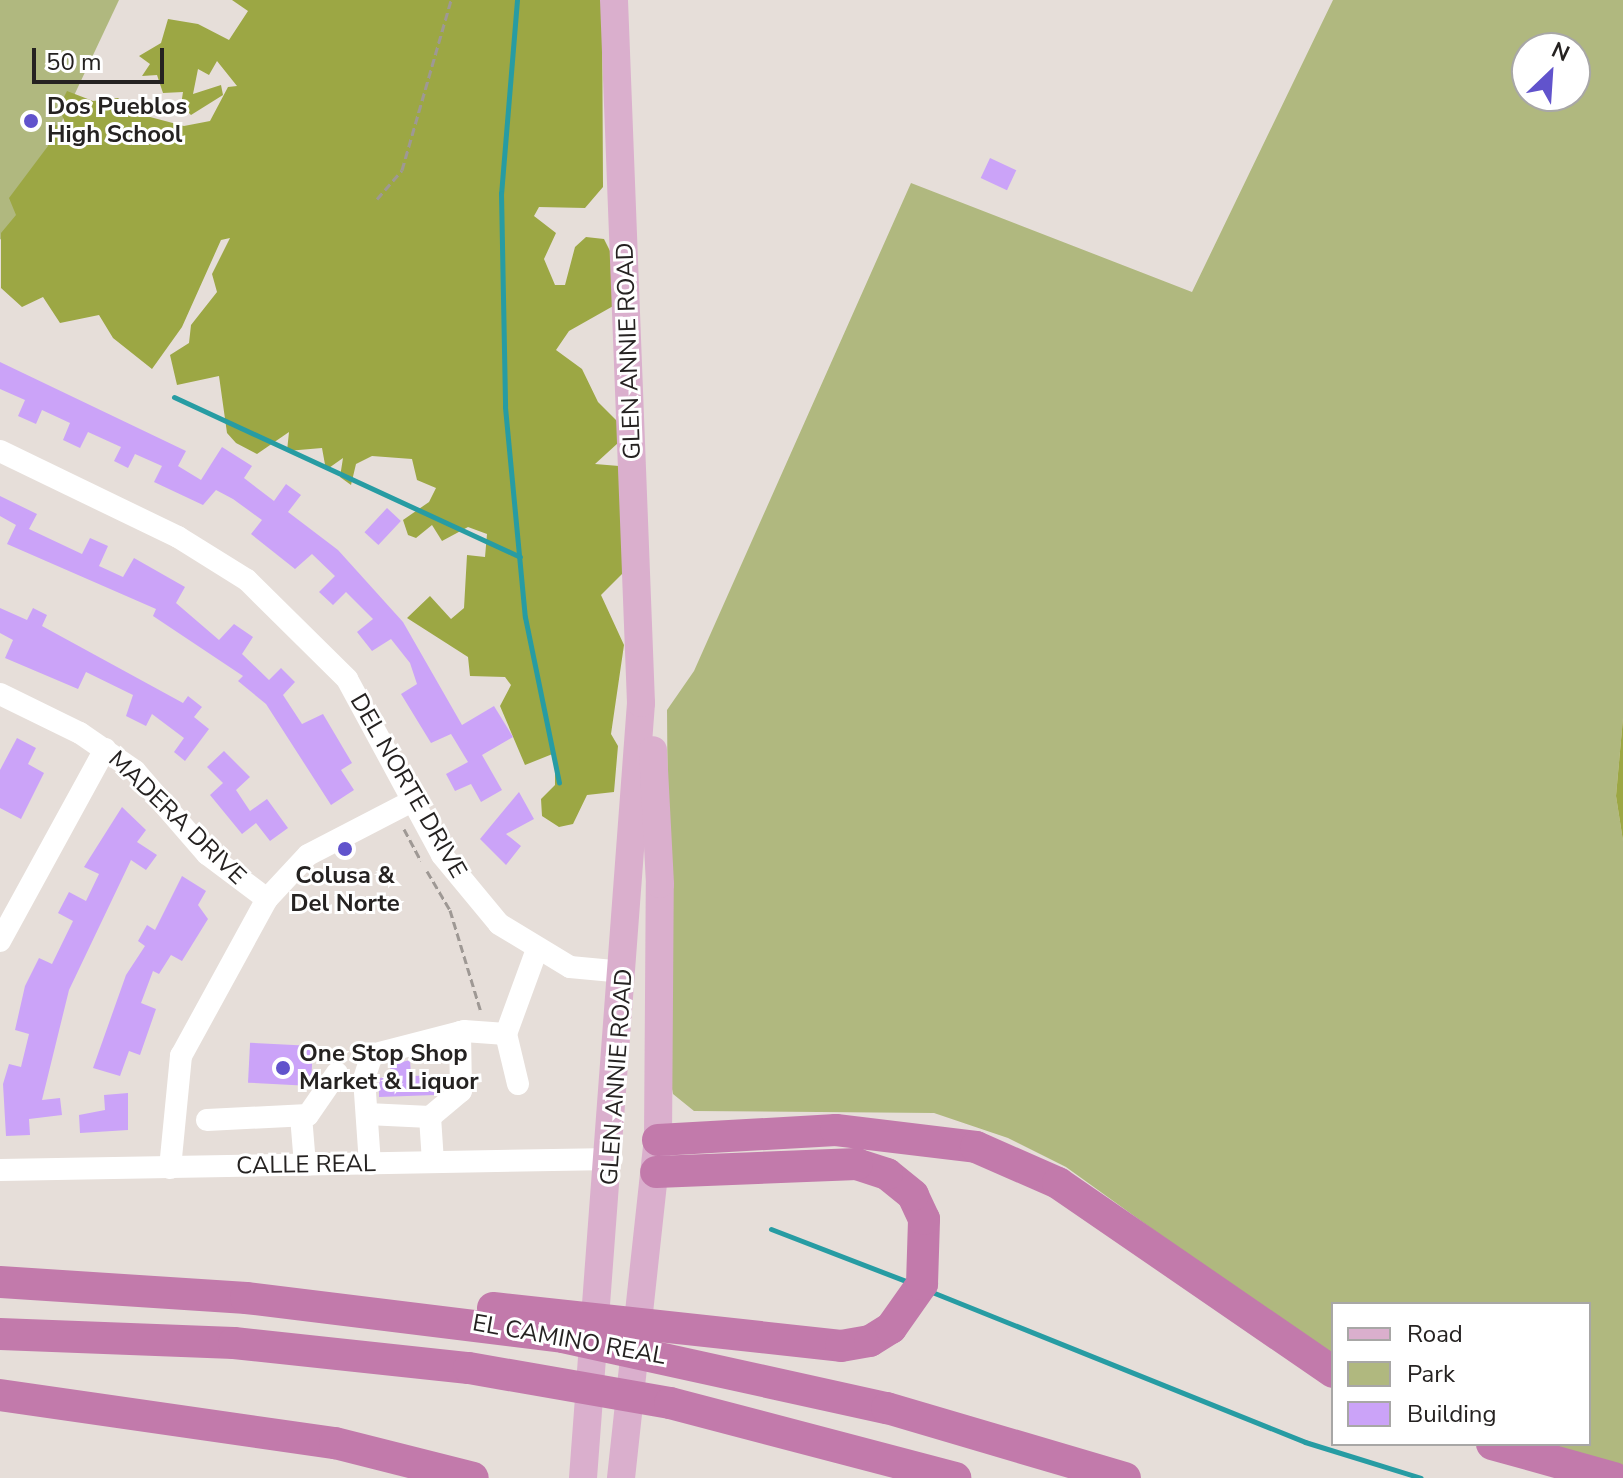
<!DOCTYPE html>
<style>
body{margin:0}
#map{position:relative;width:1623px;height:1478px;overflow:hidden;background:#e6ded9;font-family:"Nunito Sans",sans-serif}
div>[style]{position:absolute}
.green>*{inset:0;background:#b0b87f}
.forest>*{inset:0;background:#9ca744}
.stream>*{height:5px;margin:-2.5px;padding:0 2.5px;transform-origin:2.5px;border-radius:2.5px;background:#279ca3}
.building>*{inset:0;background:#cba3f8;transform-origin:0 0}
.path>*{height:3px;margin-top:-1.5px;transform-origin:0;background:repeating-linear-gradient(90deg,#9e9894 0 8px,transparent 0 12px)}
.minor>*{height:22px;margin:-11px;padding:0 11px;transform-origin:11px;border-radius:11px;background:#fff}
.major>*{height:28px;margin:-14px;padding:0 14px;transform-origin:14px;border-radius:14px;background:#daafcd}
.highway>*{height:32px;margin:-16px;padding:0 16px;transform-origin:16px;border-radius:16px;background:#c27aab}
.dots>*{width:22px;height:22px;translate:-50% -50%;box-sizing:border-box;border:4px solid #fff;border-radius:50%}
span{translate:-50% -50%;white-space:nowrap;text-align:center;line-height:1.15;-webkit-text-stroke:6px #fff;paint-order:stroke}
.poi-label{font-size:24px;color:#252221;font-weight:700}
.left{translate:0 -50%;text-align:left}
.street-label{font-size:24px;color:#252221}
.legend{position:absolute;left:1331px;top:1302px;width:260px;height:144px;box-sizing:border-box;background:#fff;border:2px solid #a8a7a6;margin:0;padding:10px 14px;list-style:none;font-size:24px;color:#252221}
.legend li{display:flex;align-items:center;gap:16px;height:40px}
.legend b{width:40px;border:2px solid #a8a7a6}
.north{position:absolute;left:1511px;top:32px;width:80px;height:80px;box-sizing:border-box;background:#fff;border:2px solid #a8a7a6;border-radius:50%;rotate:25deg;font-size:22px;font-weight:700;line-height:32px;text-align:center;color:#252221}
.north::after{content:'';display:block;margin:auto;width:28px;height:36px;background:#6153cc;clip-path:polygon(50% 0,100% 100%,50% 72%,0 100%)}
.scale{position:absolute;left:32px;top:48px;width:132px;height:36px;box-sizing:border-box;border:4px solid #252221;border-top:0;padding-left:10px;font-size:24px;line-height:28px;white-space:nowrap;color:#252221;-webkit-text-stroke:6px #fff;paint-order:stroke}
</style>
<div id="map">
<div class="green">
<div style="clip-path:polygon(0 0,119px 0,5px 242px,0 239px)"></div>
<div style="clip-path:polygon(evenodd,1333px 0,1623px 0,1623px 718px,1616px 796px,1623px 841px,1623px 1469px,1530px 1444px,1589px 1444px,1589px 1304px,1333px 1304px,1333px 1359px,1066px 1167px,1008px 1138px,934px 1113px,694px 1111px,673px 1094px,670px 1079px,667px 710px,694px 671px,911px 183px,1192px 292px,1333px 0,1527px 48px,1575px 48px,1575px 96px,1527px 96px,1527px 48px)"></div>
</div>
<div class="forest">
<div style="clip-path:polygon(232px 0,602px 0,603px 187px,585px 208px,539px 207px,534px 216px,556px 233px,544px 259px,555px 285px,565px 285px,575px 247px,586px 237px,604px 239px,616px 263px,615px 305px,569px 331px,556px 350px,582px 369px,598px 402px,619px 423px,618px 443px,595px 464px,619px 466px,625px 571px,601px 595px,624px 645px,611px 734px,618px 746px,614px 792px,587px 795px,573px 824px,559px 827px,542px 816px,541px 799px,555px 785px,555px 753px,525px 765px,500px 706px,511px 685px,505px 677px,470px 676px,468px 657px,407px 618px,430px 596px,451px 619px,464px 608px,467px 555px,485px 557px,487px 534px,468px 527px,442px 541px,432px 525px,416px 538px,408px 535px,403px 520px,429px 502px,436px 488px,417px 480px,412px 459px,372px 456px,356px 464px,351px 485px,340px 477px,343px 458px,326px 470px,322px 448px,287px 451px,289px 432px,257px 454px,236px 443px,227px 433px,219px 376px,177px 385px,170px 355px,189px 343px,191px 325px,217px 292px,212px 274px,230px 238px,221px 240px,182px 327px,152px 369px,113px 338px,99px 315px,60px 323px,43px 297px,22px 307px,1px 288px,1px 233px,16px 215px,9px 198px,48px 146px,48px 127px,65px 123px,59px 107px,67px 91px,93px 101px,118px 98px,135px 113px,184px 126px,210px 121px,228px 87px,237px 86px,217px 61px,209px 75px,198px 69px,193px 94px,221px 85px,223px 95px,191px 115px,181px 105px,183px 92px,163px 93px,157px 75px,142px 76px,150px 64px,139px 56px,161px 43px,168px 19px,198px 24px,229px 40px,248px 11px)"></div>
<div style="clip-path:polygon(1623px 718px,1623px 841px,1616px 796px)"></div>
</div>
<div class="stream">
<div style="left:517px;top:0;width:194px;rotate:94.7deg"></div>
<div style="left:501px;top:193px;width:214px;rotate:88.9deg"></div>
<div style="left:505px;top:407px;width:211px;rotate:84.6deg"></div>
<div style="left:525px;top:617px;width:169px;rotate:78.4deg"></div>
<div style="left:174px;top:397px;width:381px;rotate:24.8deg"></div>
<div style="left:771px;top:1229px;width:147px;rotate:21.1deg"></div>
<div style="left:932px;top:1292px;width:402px;rotate:21.9deg"></div>
<div style="left:1305px;top:1442px;width:121px;rotate:17.2deg"></div>
</div>
<div class="building">
<div style="left:990px;top:158px;width:29px;height:22px;rotate:25deg"></div>
<div style="clip-path:polygon(0 362px,186px 451px,178px 466px,201px 480px,222px 447px,252px 466px,244px 478px,274px 501px,286px 484px,301px 495px,288px 512px,338px 550px,403px 622px,462px 725px,494px 706px,513px 737px,482px 755px,502px 790px,481px 802px,471px 784px,455px 791px,446px 774px,468px 762px,451px 734px,431px 743px,401px 694px,417px 684px,410px 663px,391px 639px,372px 651px,357px 632px,373px 619px,346px 592px,333px 605px,319px 592px,335px 576px,312px 554px,295px 569px,251px 534px,262px 520px,233px 499px,216px 490px,203px 505px,154px 482px,162px 466px,135px 454px,128px 468px,114px 461px,121px 447px,88px 432px,80px 448px,63px 440px,70px 423px,42px 410px,36px 424px,18px 416px,25px 400px,0 389px)"></div>
<div style="clip-path:polygon(0 496px,37px 514px,29px 529px,82px 554px,90px 538px,108px 546px,99px 566px,123px 577px,134px 558px,185px 587px,176px 603px,219px 640px,234px 624px,253px 637px,242px 654px,269px 680px,281px 668px,295px 682px,283px 695px,302px 724px,323px 714px,352px 763px,341px 770px,354px 790px,331px 805px,266px 704px,238px 681px,243px 676px,153px 616px,156px 609px,7px 544px,16px 525px,0 516px)"></div>
<div style="left:387px;top:508px;width:19px;height:33px;rotate:43deg"></div>
<div style="clip-path:polygon(0 608px,27px 620px,33px 608px,47px 615px,42px 626px,183px 703px,188px 696px,202px 707px,194px 717px,209px 729px,185px 761px,174px 752px,184px 738px,152px 714px,146px 726px,126px 716px,133px 695px,86px 672px,78px 689px,5px 658px,13px 640px,0 633px)"></div>
<div style="clip-path:polygon(17px 738px,36px 748px,28px 764px,44px 773px,21px 819px,0 808px,0 770px)"></div>
<div style="clip-path:polygon(224px 751px,250px 777px,236px 790px,250px 811px,267px 799px,288px 828px,270px 841px,256px 823px,242px 834px,210px 795px,223px 783px,207px 767px)"></div>
<div style="clip-path:polygon(519px 792px,534px 819px,506px 834px,521px 846px,506px 865px,480px 839px)"></div>
<div style="clip-path:polygon(122px 807px,146px 830px,137px 842px,157px 855px,146px 870px,131px 860px,69px 990px,42px 1100px,60px 1098px,62px 1115px,29px 1119px,30px 1135px,6px 1136px,3px 1084px,9px 1064px,21px 1067px,29px 1034px,15px 1030px,25px 986px,39px 958px,52px 964px,73px 921px,58px 913px,69px 892px,86px 901px,99px 874px,84px 867px)"></div>
<div style="clip-path:polygon(182px 876px,206px 891px,198px 905px,208px 919px,182px 961px,171px 955px,159px 974px,153px 971px,141px 1003px,156px 1009px,140px 1055px,129px 1051px,120px 1076px,93px 1068px,126px 975px,145px 946px,138px 941px,147px 925px,155px 930px)"></div>
<div style="left:313px;top:1046px;width:40px;height:63px;rotate:93deg"></div>
<div style="clip-path:polygon(410px 1060px,411px 1076px,447px 1075px,447px 1085px,435px 1095px,379px 1097px,379px 1078px,391px 1077px,390px 1065px)"></div>
<div style="clip-path:polygon(128px 1093px,128px 1130px,80px 1133px,79px 1115px,105px 1110px,104px 1095px)"></div>
</div>
<div class="path">
<div style="left:377px;top:199px;width:38px;rotate:-49deg"></div>
<div style="left:402px;top:170px;width:177px;rotate:-73.9deg"></div>
<div style="left:404px;top:829px;width:36px;rotate:62deg"></div>
<div style="left:427px;top:871px;width:45px;rotate:59.5deg"></div>
<div style="left:450px;top:910px;width:107px;rotate:73.1deg"></div>
</div>
<div class="minor">
<div style="left:0;top:451px;width:198px;rotate:25.8deg"></div>
<div style="left:178px;top:537px;width:81px;rotate:31.9deg"></div>
<div style="left:247px;top:580px;width:141px;rotate:44.7deg"></div>
<div style="left:347px;top:679px;width:200px;rotate:61.6deg"></div>
<div style="left:442px;top:855px;width:89px;rotate:50.4deg"></div>
<div style="left:499px;top:924px;width:83px;rotate:31.2deg"></div>
<div style="left:570px;top:967px;width:54px;rotate:5.3deg"></div>
<div style="left:0;top:694px;width:89px;rotate:26deg"></div>
<div style="left:80px;top:733px;width:67px;rotate:34.6deg"></div>
<div style="left:135px;top:771px;width:110px;rotate:49.1deg"></div>
<div style="left:207px;top:854px;width:75px;rotate:36.9deg"></div>
<div style="left:0;top:941px;width:219px;rotate:-61.3deg"></div>
<div style="left:518px;top:1084px;width:51px;rotate:-103.5deg"></div>
<div style="left:506px;top:1034px;width:87px;rotate:-69.9deg"></div>
<div style="left:367px;top:1114px;width:63px;rotate:2.7deg"></div>
<div style="left:301px;top:1116px;width:49px;rotate:85.3deg"></div>
<div style="left:207px;top:1120px;width:101px;rotate:-2.8deg"></div>
<div style="left:308px;top:1115px;width:51px;rotate:-55.4deg"></div>
<div style="left:433px;top:1162px;width:45px;rotate:-93.8deg"></div>
<div style="left:430px;top:1117px;width:40px;rotate:-40deg"></div>
<div style="left:461px;top:1091px;width:59px;rotate:-91deg"></div>
<div style="left:370px;top:1164px;width:85px;rotate:-94deg"></div>
<div style="left:364px;top:1079px;width:25px;rotate:-72deg"></div>
<div style="left:372px;top:1055px;width:95px;rotate:-14.6deg"></div>
<div style="left:464px;top:1031px;width:42px;rotate:4.1deg"></div>
<div style="left:170px;top:1168px;width:113px;rotate:-84.4deg"></div>
<div style="left:181px;top:1056px;width:179px;rotate:-61.3deg"></div>
<div style="left:267px;top:899px;width:60px;rotate:-47deg"></div>
<div style="left:308px;top:855px;width:119px;rotate:-27.4deg"></div>
<div style="left:0;top:1170px;width:612px;rotate:-1.03deg"></div>
</div>
<div class="major">
<div style="left:583px;top:1478px;width:777px;rotate:-85.72deg"></div>
<div style="left:641px;top:703px;width:704px;rotate:-92.2deg"></div>
<div style="left:621px;top:1478px;width:340px;rotate:-83.8deg"></div>
<div style="left:658px;top:1140px;width:256px;rotate:-89.6deg"></div>
<div style="left:660px;top:884px;width:134px;rotate:-93deg"></div>
</div>
<div class="highway">
<div style="left:658px;top:1140px;width:178px;rotate:-3.2deg"></div>
<div style="left:836px;top:1130px;width:141px;rotate:6.9deg"></div>
<div style="left:976px;top:1147px;width:90px;rotate:23.7deg"></div>
<div style="left:1058px;top:1183px;width:334px;rotate:34.5deg"></div>
<div style="left:0;top:1282px;width:247px;rotate:3.7deg"></div>
<div style="left:246px;top:1298px;width:319px;rotate:7deg"></div>
<div style="left:563px;top:1337px;width:332px;rotate:12.4deg"></div>
<div style="left:887px;top:1408px;width:248px;rotate:16.4deg"></div>
<div style="left:493px;top:1308px;width:350px;rotate:6.2deg"></div>
<div style="left:841px;top:1346px;width:29px;rotate:-10deg"></div>
<div style="left:870px;top:1341px;width:25px;rotate:-32deg"></div>
<div style="left:891px;top:1328px;width:54px;rotate:-54.8deg"></div>
<div style="left:922px;top:1284px;width:65px;rotate:-88.2deg"></div>
<div style="left:924px;top:1219px;width:26px;rotate:-115deg"></div>
<div style="left:913px;top:1195px;width:33px;rotate:-141deg"></div>
<div style="left:887px;top:1174px;width:32px;rotate:-162deg"></div>
<div style="left:857px;top:1164px;width:201px;rotate:177.7deg"></div>
<div style="left:0;top:1334px;width:234px;rotate:2.2deg"></div>
<div style="left:234px;top:1343px;width:236px;rotate:6.1deg"></div>
<div style="left:469px;top:1368px;width:204px;rotate:9.9deg"></div>
<div style="left:670px;top:1403px;width:295px;rotate:14.7deg"></div>
<div style="left:0;top:1395px;width:338px;rotate:8.2deg"></div>
<div style="left:335px;top:1443px;width:142px;rotate:14.2deg"></div>
<div style="left:1492px;top:1444px;width:127px;rotate:15.6deg"></div>
</div>
<div class="dots">
<div style="left:31px;top:121px;background:#6153cc"></div>
<div style="left:345px;top:849px;background:#6153cc"></div>
<div style="left:283px;top:1068px;background:#6153cc"></div>
</div>
<div class="poi-label">
<span class="left" style="left:47px;top:121px">Dos Pueblos<br>High School</span>
<span style="left:345px;top:890px">Colusa &amp;<br>Del Norte</span>
<span class="left" style="left:299px;top:1068px">One Stop Shop<br>Market &amp; Liquor</span>
</div>
<div class="street-label">
<span style="left:629px;top:351px;rotate:-92deg">GLEN ANNIE ROAD</span>
<span style="left:408px;top:786px;rotate:60deg">DEL NORTE DRIVE</span>
<span style="left:177px;top:818px;rotate:44deg">MADERA DRIVE</span>
<span style="left:617px;top:1077px;rotate:-86deg">GLEN ANNIE ROAD</span>
<span style="left:306px;top:1165px;rotate:-1deg">CALLE REAL</span>
<span style="left:569px;top:1340px;rotate:10deg">EL CAMINO REAL</span>
</div>
<ul class="legend">
<li><b style="height:10px;background:#daafcd"></b>Road</li>
<li><b style="height:22px;background:#b0b87f"></b>Park</li>
<li><b style="height:22px;background:#cba3f8"></b>Building</li>
</ul>
<div class="north">N</div>
<div class="scale">50 m</div>
</div>
